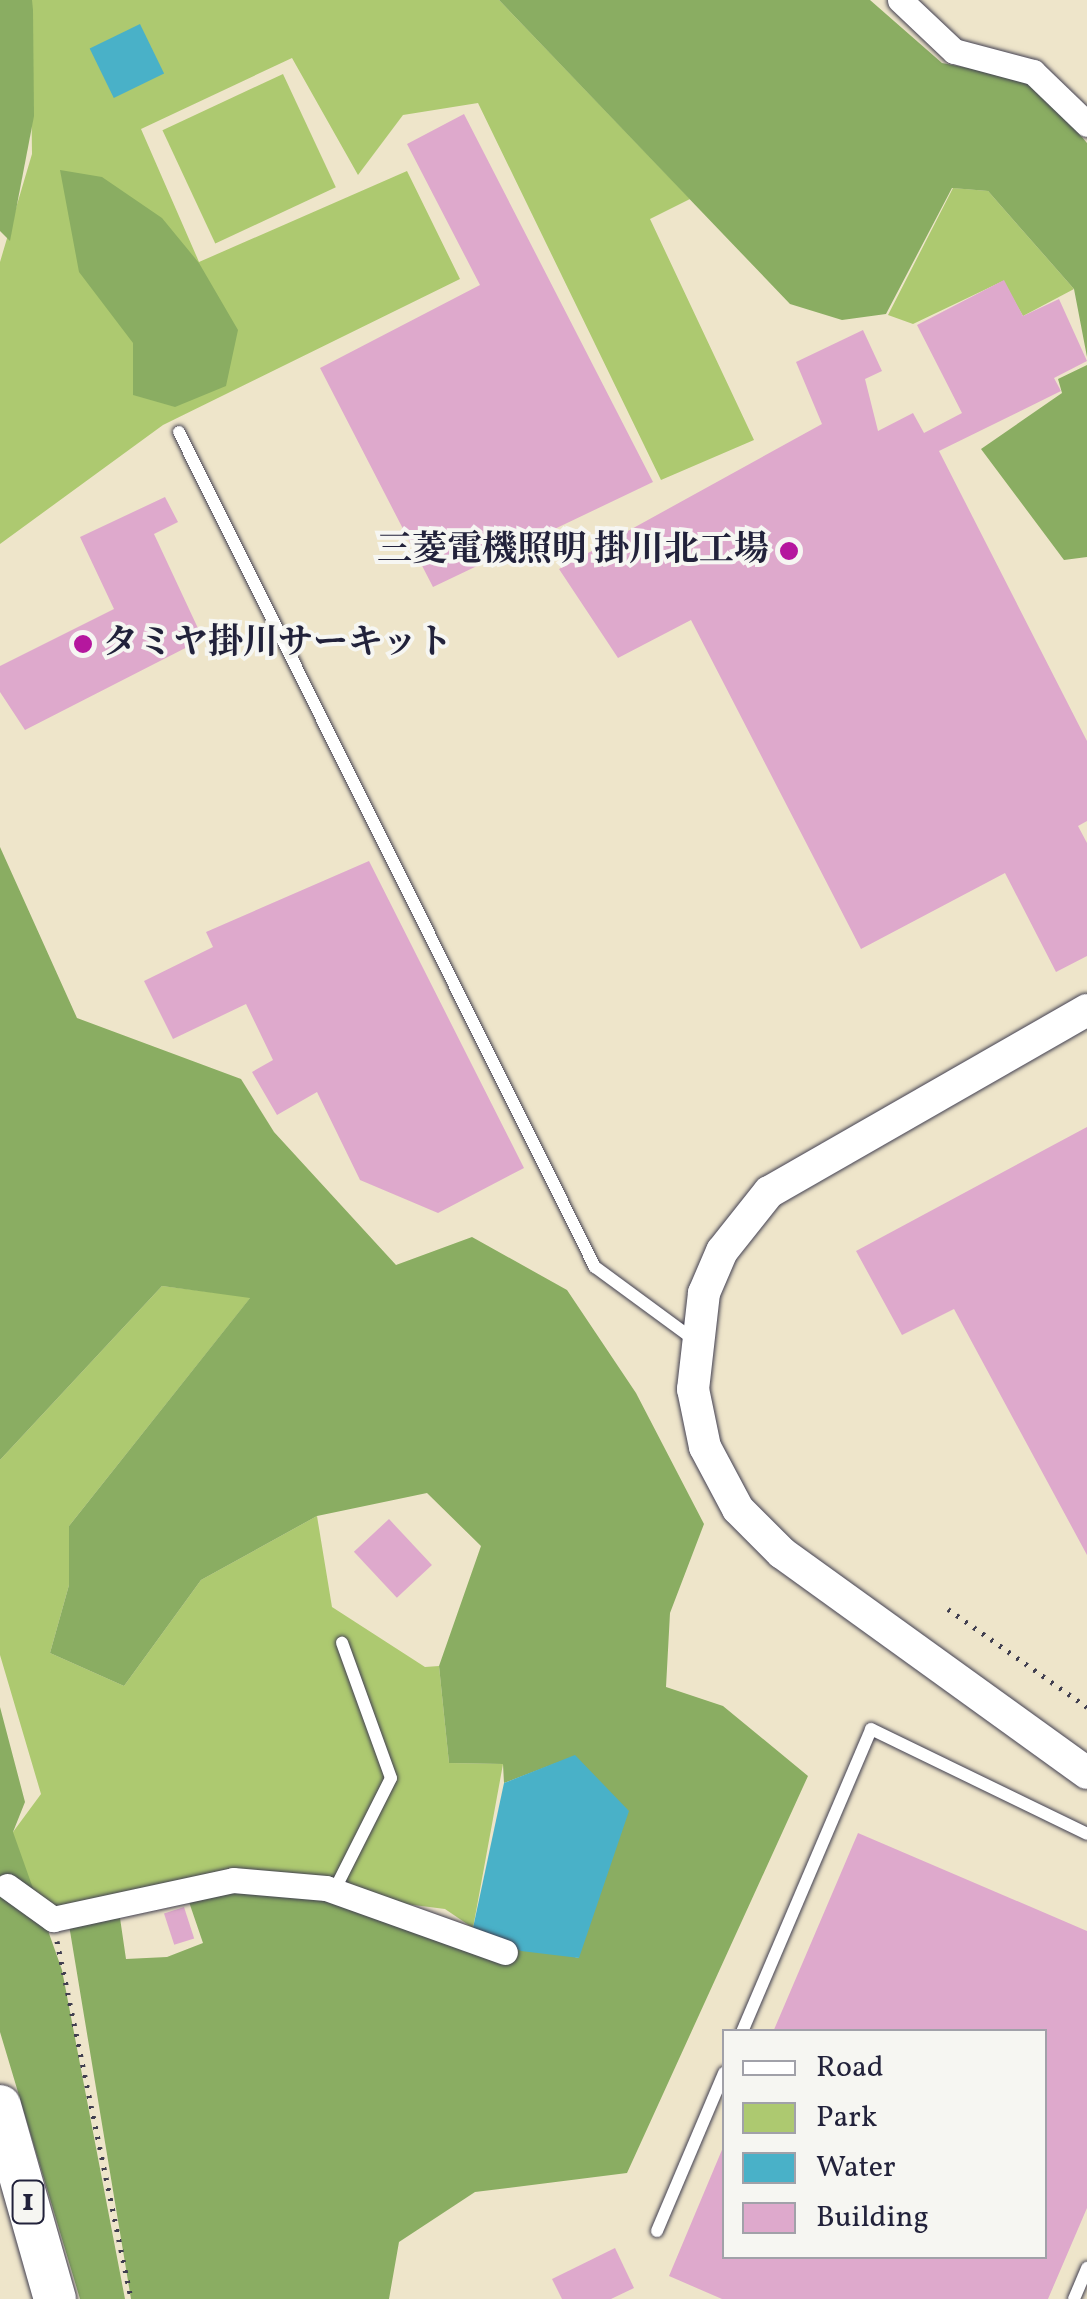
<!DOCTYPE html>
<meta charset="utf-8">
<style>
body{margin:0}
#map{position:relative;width:1087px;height:2299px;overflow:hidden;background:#eee5ca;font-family:Vollkorn,"Noto Serif JP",serif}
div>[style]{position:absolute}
.green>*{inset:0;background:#adc970;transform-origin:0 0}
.forest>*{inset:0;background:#8aad62}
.water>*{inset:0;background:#49b1c8;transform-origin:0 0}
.building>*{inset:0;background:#dea9cc;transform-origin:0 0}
.path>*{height:5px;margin-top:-2.5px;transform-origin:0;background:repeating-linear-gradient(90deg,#413f50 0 2.5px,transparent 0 10.5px)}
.roads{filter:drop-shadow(0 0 2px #413f50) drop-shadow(0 0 2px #413f50)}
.service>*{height:12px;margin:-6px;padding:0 6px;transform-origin:6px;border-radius:6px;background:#fff}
.minor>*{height:25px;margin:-12.5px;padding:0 12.5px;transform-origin:12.5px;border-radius:12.5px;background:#fff}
.tertiary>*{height:32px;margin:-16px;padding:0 16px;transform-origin:16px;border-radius:16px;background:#fff}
.trunk>*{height:42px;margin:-21px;padding:0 21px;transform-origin:21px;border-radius:21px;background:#fff}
.dots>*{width:28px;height:28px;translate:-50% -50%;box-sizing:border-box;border:5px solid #f6f6f2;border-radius:50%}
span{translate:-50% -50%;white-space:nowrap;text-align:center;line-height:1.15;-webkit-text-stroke:8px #f6f6f2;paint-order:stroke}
.shield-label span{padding:2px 8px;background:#f6f6f2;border:2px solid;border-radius:8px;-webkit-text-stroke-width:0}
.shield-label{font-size:32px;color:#22223b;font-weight:700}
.poi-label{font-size:35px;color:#22223b;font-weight:700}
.right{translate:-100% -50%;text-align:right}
.left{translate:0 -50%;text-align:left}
.legend{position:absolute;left:722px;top:2029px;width:325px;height:230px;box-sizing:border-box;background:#f6f6f2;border:2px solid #a1a1a9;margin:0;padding:12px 18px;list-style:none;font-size:30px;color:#22223b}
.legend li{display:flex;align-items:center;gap:20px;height:50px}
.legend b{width:50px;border:2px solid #a1a1a9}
</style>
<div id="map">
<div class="green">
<div style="clip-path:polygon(30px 0,499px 0,690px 199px,650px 219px,754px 440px,661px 480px,478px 103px,403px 115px,358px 175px,292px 58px,141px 129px,199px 262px,407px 171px,460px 279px,163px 425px,0 544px,0 262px,32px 154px)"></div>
<div style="left:283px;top:74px;width:125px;height:133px;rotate:65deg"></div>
<div style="clip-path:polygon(953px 188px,988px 191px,1074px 289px,1023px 316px,1003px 281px,913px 324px,888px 315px)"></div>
<div style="clip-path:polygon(162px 1286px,251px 1297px,69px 1526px,69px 1585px,50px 1653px,124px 1686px,201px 1580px,317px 1516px,332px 1607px,425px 1667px,439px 1666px,449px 1763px,503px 1764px,473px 1928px,445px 1909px,225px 1881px,53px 1919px,8px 1871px,13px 1832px,41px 1794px,0 1655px,0 1460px)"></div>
</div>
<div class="forest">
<div style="clip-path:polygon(0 0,32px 0,33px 10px,34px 116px,10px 241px,0 231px)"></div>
<div style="clip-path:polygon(499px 0,870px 0,942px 63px,1035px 81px,1087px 143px,1087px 357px,1074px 289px,988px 191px,952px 188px,886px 314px,842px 320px,790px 304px)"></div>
<div style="clip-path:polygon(60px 170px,102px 177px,162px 218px,199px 263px,238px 330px,226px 386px,175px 407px,133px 395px,133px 343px,79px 272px)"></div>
<div style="clip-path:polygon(1087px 365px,1087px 557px,1064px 560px,981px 449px,1062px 393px,1058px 379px)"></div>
<div style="clip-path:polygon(0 847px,77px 1018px,241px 1079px,274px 1132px,396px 1265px,472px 1237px,567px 1290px,636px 1393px,704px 1524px,670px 1613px,666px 1687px,723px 1706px,808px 1776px,627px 2173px,475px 2192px,399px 2242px,389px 2299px,131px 2299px,69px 1925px,120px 1918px,126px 1959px,167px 1957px,203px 1943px,188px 1899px,248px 1881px,579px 1958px,575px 1756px,504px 1783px,503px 1764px,449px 1763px,439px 1666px,481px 1546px,427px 1493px,317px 1516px,201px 1580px,124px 1686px,50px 1653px,69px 1585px,69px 1526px,250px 1298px,162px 1286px,0 1460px)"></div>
<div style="clip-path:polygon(0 1707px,25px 1802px,13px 1832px,62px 1970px,125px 2299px,80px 2299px,0 2032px)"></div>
</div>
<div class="water">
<div style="left:140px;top:24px;width:55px;height:56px;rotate:64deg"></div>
<div style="clip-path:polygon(575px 1755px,629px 1811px,579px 1958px,521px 1951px,473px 1928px,504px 1783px)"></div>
</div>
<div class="building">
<div style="clip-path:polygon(464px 114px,653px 482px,433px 587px,320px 368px,480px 285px,407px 144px)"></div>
<div style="clip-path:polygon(1004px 280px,1023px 316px,1059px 299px,1087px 361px,1054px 378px,1061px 391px,939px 451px,1087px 741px,1087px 821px,1078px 826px,1087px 843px,1087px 956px,1056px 972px,1005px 873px,861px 949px,691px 620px,618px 658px,559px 569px,822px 424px,796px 362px,863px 330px,882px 371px,865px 379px,878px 431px,913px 413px,924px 433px,962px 413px,917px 325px)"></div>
<div style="clip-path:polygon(165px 497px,178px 522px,154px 534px,203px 639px,25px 730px,0 692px,0 666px,114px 609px,80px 537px)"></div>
<div style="clip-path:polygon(369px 861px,524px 1168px,438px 1213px,360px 1180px,317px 1092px,277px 1115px,252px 1072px,273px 1060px,246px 1004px,173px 1039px,144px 981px,213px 947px,206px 932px)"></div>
<div style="clip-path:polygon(1087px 1127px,1087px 1555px,954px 1309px,902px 1335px,856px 1251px)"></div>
<div style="left:389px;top:1519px;width:63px;height:48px;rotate:47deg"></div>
<div style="clip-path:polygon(858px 1833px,1087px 1931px,1087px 2208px,1048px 2299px,722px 2299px,669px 2276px,724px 2145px,724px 2256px,1044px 2256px,1044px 2032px,773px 2032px)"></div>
<div style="left:184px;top:1907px;width:33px;height:21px;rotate:72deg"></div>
<div style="clip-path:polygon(615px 2248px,634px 2288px,611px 2299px,562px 2299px,552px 2279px)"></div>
</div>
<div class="path">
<div style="left:948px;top:1609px;width:170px;rotate:35.2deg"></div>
<div style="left:57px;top:1941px;width:366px;rotate:78.3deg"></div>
</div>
<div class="roads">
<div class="service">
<div style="left:179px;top:432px;width:933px;rotate:63.52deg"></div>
<div style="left:595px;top:1267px;width:122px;rotate:36.3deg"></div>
<div style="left:335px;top:1889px;width:124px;rotate:-63.2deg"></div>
<div style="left:391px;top:1778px;width:144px;rotate:-109.9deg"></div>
<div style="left:742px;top:2032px;width:329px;rotate:-66.9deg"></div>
<div style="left:871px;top:1729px;width:240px;rotate:25.9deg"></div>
<div style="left:657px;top:2231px;width:172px;rotate:-67deg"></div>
<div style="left:1074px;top:2299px;width:34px;rotate:-67deg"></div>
</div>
<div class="minor">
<div style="left:900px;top:0;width:74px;rotate:43.4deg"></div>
<div style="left:954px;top:51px;width:82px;rotate:14.9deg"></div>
<div style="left:1033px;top:72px;width:75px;rotate:43.9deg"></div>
<div style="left:7px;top:1886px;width:57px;rotate:35.7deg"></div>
<div style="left:53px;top:1919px;width:184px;rotate:-12.2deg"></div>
<div style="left:233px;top:1880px;width:93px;rotate:4.9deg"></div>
<div style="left:326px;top:1888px;width:190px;rotate:19.7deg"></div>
</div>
<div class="tertiary">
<div style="left:1087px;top:1010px;width:366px;rotate:150.2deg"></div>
<div style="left:769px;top:1192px;width:75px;rotate:128.5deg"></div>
<div style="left:722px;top:1251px;width:46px;rotate:113.2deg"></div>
<div style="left:704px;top:1293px;width:97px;rotate:96.5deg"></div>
<div style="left:693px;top:1389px;width:59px;rotate:78.3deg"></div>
<div style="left:705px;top:1447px;width:70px;rotate:62deg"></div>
<div style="left:738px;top:1509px;width:62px;rotate:45deg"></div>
<div style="left:782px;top:1553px;width:376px;rotate:35.8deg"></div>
</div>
<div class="trunk">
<div style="left:0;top:2106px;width:201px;rotate:74.1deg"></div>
</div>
</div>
<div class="dots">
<div style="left:789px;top:551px;background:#b5179e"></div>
<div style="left:83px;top:644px;background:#b5179e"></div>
</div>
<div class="shield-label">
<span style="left:28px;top:2202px">1</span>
</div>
<div class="poi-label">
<span class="right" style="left:769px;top:551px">三菱電機照明 掛川北工場</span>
<span class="left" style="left:103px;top:644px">タミヤ掛川サーキット</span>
</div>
<ul class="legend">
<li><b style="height:12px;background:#fff"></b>Road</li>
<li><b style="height:28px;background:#adc970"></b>Park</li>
<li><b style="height:28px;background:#49b1c8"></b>Water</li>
<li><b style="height:28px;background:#dea9cc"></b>Building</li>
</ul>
</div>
